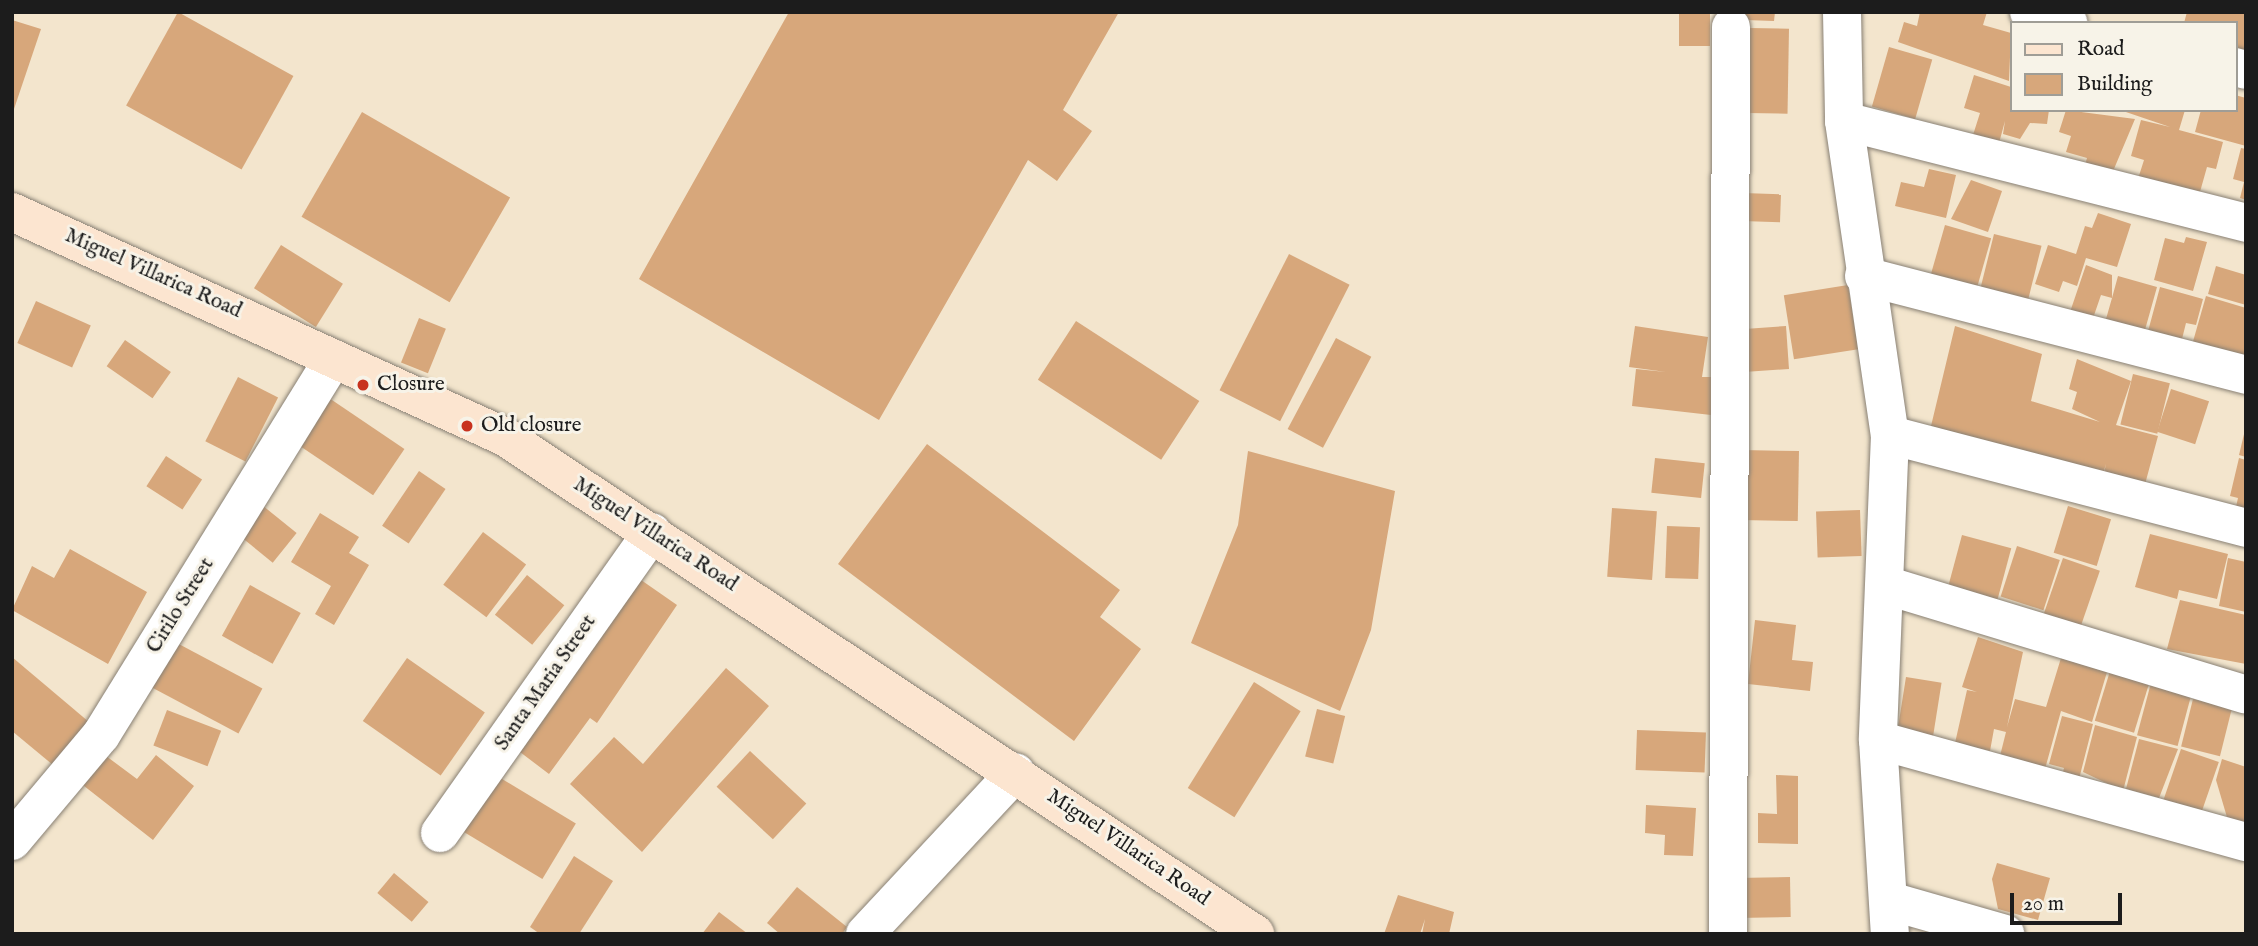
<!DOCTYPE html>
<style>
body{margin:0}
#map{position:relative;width:2258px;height:946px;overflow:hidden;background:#f3e5cd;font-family:"IM FELL English",serif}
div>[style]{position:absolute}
.building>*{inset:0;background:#d7a77b;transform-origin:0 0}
.roads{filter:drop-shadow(0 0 2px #888074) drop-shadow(0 0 2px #888074)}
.minor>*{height:38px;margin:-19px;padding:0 19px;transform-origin:19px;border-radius:19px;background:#fff}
.secondary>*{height:38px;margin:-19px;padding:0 19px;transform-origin:19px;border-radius:19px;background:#fce5d0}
.dots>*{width:19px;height:19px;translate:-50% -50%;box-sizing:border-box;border:4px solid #f7f3e8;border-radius:50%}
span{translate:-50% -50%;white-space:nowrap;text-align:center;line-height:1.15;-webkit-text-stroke:6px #f7f3e8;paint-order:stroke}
.street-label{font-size:21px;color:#1c1c1c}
.poi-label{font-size:21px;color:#1c1c1c}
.left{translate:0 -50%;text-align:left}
.frame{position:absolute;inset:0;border:14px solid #1c1c1c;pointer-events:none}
.legend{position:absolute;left:2010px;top:21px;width:228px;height:91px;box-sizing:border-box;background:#f7f3e8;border:2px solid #9f9d96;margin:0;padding:9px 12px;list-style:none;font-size:21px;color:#1c1c1c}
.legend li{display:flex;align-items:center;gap:14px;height:35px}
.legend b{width:35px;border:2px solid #9f9d96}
.scale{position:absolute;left:2010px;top:893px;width:112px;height:32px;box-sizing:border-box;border:4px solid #1c1c1c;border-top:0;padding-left:9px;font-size:21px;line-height:24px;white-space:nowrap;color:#1c1c1c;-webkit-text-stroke:5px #f7f3e8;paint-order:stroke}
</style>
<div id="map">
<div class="building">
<div style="left:178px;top:12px;width:132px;height:107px;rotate:29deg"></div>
<div style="clip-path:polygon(789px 12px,1119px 12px,1063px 110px,1092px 131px,1057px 181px,1028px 160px,879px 420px,639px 279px)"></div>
<div style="left:1679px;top:12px;width:31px;height:34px"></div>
<div style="clip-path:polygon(1746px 12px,1775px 12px,1774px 21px,1745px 20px)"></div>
<div style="clip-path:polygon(1920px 12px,1987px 12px,1983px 25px,2011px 33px,2009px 81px,1898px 42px,1904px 22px,1917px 26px)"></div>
<div style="clip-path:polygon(2187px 12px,2246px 12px,2244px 53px,2235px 50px,2235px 23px,2184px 23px)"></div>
<div style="clip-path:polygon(12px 20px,41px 29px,14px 109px,12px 108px)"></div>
<div style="left:1749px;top:28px;width:40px;height:85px;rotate:1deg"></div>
<div style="left:1889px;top:47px;width:45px;height:62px;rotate:16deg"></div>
<div style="clip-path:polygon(1974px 75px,2011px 87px,2011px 110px,2049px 110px,2047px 124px,2030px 123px,2020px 139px,2003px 134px,2005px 121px,1999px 143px,1973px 135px,1980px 113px,1964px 108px)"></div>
<div style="clip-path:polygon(2235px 95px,2246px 98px,2246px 146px,2195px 132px,2201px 110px,2235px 110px)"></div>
<div style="clip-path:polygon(2066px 110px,2135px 119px,2111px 176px,2084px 168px,2087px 158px,2066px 152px,2071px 136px,2059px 132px)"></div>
<div style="clip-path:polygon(2120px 110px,2185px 110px,2179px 130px,2223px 142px,2216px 169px,2207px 167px,2198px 199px,2137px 182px,2144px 160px,2131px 156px,2141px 120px,2170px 127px)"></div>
<div style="left:362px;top:112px;width:171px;height:121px;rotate:30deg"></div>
<div style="clip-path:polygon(2241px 148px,2246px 149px,2246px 200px,2240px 198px,2244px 182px,2233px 179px)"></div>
<div style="clip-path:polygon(1929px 169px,1956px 175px,1946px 218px,1895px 206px,1901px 182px,1924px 187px)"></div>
<div style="clip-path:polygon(1971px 180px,2002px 191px,1988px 232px,1951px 219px)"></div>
<div style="left:1743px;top:193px;width:38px;height:28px;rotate:2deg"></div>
<div style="clip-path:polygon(2098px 213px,2131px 224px,2117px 267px,2086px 258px,2077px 286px,2063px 281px,2059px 292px,2035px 284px,2048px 245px,2076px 254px,2085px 226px,2092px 228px)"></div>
<div style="left:1945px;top:225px;width:48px;height:52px;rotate:16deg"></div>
<div style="left:1994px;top:234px;width:49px;height:58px;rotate:14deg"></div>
<div style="clip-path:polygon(2186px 237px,2207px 242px,2193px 291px,2154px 280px,2165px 238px,2184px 243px)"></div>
<div style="left:281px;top:245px;width:73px;height:51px;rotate:32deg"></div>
<div style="left:1289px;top:254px;width:68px;height:153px;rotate:27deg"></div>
<div style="clip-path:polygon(2086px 265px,2112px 275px,2112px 298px,2118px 276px,2157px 287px,2143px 337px,2104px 326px,2112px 298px,2101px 295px,2091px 324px,2069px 315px)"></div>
<div style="clip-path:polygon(2216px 266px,2246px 275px,2246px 305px,2208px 294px)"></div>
<div style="left:1848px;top:285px;width:65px;height:65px;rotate:81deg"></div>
<div style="clip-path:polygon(2160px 287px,2203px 299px,2196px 325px,2186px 323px,2181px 343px,2147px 335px)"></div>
<div style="clip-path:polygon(2206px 296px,2246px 308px,2246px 360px,2192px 345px)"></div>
<div style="left:36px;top:301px;width:60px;height:46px;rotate:24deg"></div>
<div style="left:419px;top:318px;width:29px;height:48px;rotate:22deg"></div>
<div style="left:1076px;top:321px;width:147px;height:70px;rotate:33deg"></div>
<div style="clip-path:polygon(1635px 326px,1708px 337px,1702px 377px,1715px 377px,1711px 415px,1632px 406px,1636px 369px,1666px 372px,1629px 367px)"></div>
<div style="left:1786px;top:326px;width:43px;height:45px;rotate:86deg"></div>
<div style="clip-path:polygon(1955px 326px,2042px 354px,2031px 401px,2100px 422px,2072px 409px,2077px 392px,2069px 389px,2077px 359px,2131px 381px,2116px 425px,2158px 436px,2144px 488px,2103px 477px,2106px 464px,2102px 477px,1931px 426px)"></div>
<div style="left:1336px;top:338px;width:40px;height:103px;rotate:28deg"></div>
<div style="left:125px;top:340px;width:56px;height:32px;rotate:35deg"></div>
<div style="left:2133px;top:374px;width:38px;height:52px;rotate:14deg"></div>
<div style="left:238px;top:377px;width:45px;height:72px;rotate:27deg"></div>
<div style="left:2171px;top:389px;width:40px;height:45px;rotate:18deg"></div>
<div style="left:329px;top:398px;width:91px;height:56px;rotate:34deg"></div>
<div style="clip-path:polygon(2245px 430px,2246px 430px,2246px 457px,2239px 455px)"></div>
<div style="clip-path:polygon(927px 444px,1120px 590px,1100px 617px,1141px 649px,1074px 741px,838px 564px)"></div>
<div style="left:1741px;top:450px;width:58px;height:70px;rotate:1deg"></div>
<div style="clip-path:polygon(1248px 451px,1395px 491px,1371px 630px,1340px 711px,1191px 643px,1238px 525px)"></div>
<div style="left:166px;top:456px;width:43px;height:36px;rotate:33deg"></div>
<div style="left:1655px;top:458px;width:50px;height:35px;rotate:6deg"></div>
<div style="clip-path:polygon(2239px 458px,2246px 460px,2246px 514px,2235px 511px,2238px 498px,2230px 496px)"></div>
<div style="left:419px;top:471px;width:32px;height:66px;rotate:34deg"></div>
<div style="left:257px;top:501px;width:51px;height:38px;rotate:39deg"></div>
<div style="left:2068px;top:506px;width:45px;height:49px;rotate:17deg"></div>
<div style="left:1612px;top:508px;width:45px;height:69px;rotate:4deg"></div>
<div style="left:1860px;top:510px;width:46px;height:44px;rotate:88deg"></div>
<div style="clip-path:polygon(320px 513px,359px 537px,349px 553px,369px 565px,334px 625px,315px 614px,331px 586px,291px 562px)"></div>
<div style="left:1667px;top:526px;width:33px;height:52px;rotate:2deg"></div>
<div style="left:483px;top:532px;width:54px;height:66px;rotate:37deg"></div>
<div style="clip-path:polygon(2150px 534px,2228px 554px,2217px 599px,2179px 590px,2177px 599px,2135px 587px)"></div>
<div style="left:1962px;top:535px;width:51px;height:56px;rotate:15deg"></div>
<div style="left:2017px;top:546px;width:45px;height:53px;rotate:18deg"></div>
<div style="clip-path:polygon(70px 549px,147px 592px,108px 664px,12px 610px,32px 566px,54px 578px)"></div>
<div style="left:2063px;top:558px;width:39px;height:59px;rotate:19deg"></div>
<div style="clip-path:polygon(2228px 558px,2246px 562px,2246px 612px,2219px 606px)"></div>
<div style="clip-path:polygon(631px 573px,677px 605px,597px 723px,590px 718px,549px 774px,520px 752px,560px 697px,550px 690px)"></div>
<div style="left:527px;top:575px;width:48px;height:51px;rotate:39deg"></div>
<div style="left:250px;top:585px;width:58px;height:58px;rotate:29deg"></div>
<div style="clip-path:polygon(2180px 600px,2246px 615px,2246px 664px,2167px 649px)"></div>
<div style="clip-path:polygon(1755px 620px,1796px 625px,1792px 660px,1813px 662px,1810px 691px,1748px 684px)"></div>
<div style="clip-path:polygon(1978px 637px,2023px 652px,2007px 727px,2015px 699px,2046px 707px,2061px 658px,2107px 672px,2092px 722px,2061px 711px,2045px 769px,2000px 756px,2006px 732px,1994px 729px,1990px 751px,1955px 743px,1967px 690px,1977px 692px,1962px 687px)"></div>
<div style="left:175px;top:642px;width:99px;height:51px;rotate:28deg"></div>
<div style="clip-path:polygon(12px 657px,89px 722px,53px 765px,12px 731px)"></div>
<div style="left:407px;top:658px;width:95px;height:77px;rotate:35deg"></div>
<div style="clip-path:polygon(726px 668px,769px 706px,642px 852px,570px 784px,614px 737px,643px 764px)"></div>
<div style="left:2110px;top:671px;width:41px;height:52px;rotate:17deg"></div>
<div style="left:1906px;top:677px;width:36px;height:62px;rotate:9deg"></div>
<div style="left:1254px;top:682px;width:55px;height:125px;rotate:32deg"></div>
<div style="left:2151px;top:683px;width:42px;height:54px;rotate:15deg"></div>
<div style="left:2193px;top:699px;width:40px;height:49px;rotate:14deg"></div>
<div style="left:1317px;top:709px;width:29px;height:49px;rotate:14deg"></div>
<div style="left:167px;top:710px;width:58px;height:38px;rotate:21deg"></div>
<div style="clip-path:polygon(2062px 716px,2093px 724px,2078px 783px,2061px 779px,2064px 768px,2049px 764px)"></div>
<div style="clip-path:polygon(2095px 725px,2137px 737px,2123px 791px,2083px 772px)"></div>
<div style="left:1637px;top:730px;width:69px;height:40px;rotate:2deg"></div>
<div style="clip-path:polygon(2139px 739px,2178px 749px,2159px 798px,2126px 789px)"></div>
<div style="left:2181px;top:749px;width:40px;height:54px;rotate:19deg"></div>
<div style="left:750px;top:751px;width:77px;height:49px;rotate:43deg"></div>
<div style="clip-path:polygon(102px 753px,137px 779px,156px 755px,194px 786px,153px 840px,79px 782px)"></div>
<div style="clip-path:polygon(2222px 759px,2246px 767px,2246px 826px,2229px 824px,2216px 780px)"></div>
<div style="clip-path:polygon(1776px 775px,1798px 776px,1798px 844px,1758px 843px,1758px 813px,1777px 814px)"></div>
<div style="left:497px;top:776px;width:92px;height:65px;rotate:31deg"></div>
<div style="clip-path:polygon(1646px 805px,1696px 808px,1693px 856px,1664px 855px,1665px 835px,1645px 833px)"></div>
<div style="clip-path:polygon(574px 856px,613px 881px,579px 934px,540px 934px,530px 927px)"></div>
<div style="clip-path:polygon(1997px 863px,2050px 878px,2038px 920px,1998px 909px,1992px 879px)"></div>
<div style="left:394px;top:873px;width:45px;height:26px;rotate:40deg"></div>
<div style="left:1790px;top:877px;width:40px;height:54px;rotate:89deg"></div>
<div style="clip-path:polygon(797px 887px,847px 927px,842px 934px,780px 934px,767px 923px)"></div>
<div style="clip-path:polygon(1398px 895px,1454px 912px,1449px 934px,1422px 934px,1425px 919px,1420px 934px,1384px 934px)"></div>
<div style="clip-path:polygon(719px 912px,748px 934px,702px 934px)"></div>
</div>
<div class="roads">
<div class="minor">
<div style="left:1842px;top:12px;width:109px;rotate:88.9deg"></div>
<div style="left:1844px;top:121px;width:317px;rotate:81.7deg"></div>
<div style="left:1890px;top:435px;width:305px;rotate:92.3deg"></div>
<div style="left:1878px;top:740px;width:194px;rotate:86.5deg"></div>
<div style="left:2029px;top:12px;width:41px;rotate:15.8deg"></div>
<div style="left:2235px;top:67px;width:11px;rotate:15deg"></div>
<div style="left:1844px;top:121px;width:415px;rotate:14.2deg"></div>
<div style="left:1864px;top:276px;width:395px;rotate:14.5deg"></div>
<div style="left:1890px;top:435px;width:368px;rotate:14.6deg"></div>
<div style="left:1885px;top:585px;width:377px;rotate:16.9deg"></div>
<div style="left:1878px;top:740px;width:382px;rotate:15.5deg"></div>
<div style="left:440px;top:833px;width:368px;rotate:-54.8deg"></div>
<div style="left:12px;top:841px;width:138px;rotate:-50deg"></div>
<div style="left:101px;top:735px;width:442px;rotate:-58.3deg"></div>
<div style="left:1890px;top:901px;width:120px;rotate:16deg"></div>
<div style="left:865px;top:934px;width:221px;rotate:-47deg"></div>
<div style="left:1728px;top:934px;width:907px;rotate:-89.81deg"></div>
</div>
<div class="secondary">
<div style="left:12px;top:212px;width:542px;rotate:24.53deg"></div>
<div style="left:505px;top:437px;width:900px;rotate:33.53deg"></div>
</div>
</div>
<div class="dots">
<div style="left:363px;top:385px;background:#c8321e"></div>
<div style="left:467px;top:426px;background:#c8321e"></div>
</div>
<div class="street-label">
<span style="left:153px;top:274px;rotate:24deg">Miguel Villarica Road</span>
<span style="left:655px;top:535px;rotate:33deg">Miguel Villarica Road</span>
<span style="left:181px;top:606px;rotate:-58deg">Cirilo Street</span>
<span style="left:546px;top:683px;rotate:-55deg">Santa Maria Street</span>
<span style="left:1128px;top:848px;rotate:34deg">Miguel Villarica Road</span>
</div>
<div class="poi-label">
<span class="left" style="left:377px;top:385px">Closure</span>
<span class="left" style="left:481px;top:426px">Old closure</span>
</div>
<div class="frame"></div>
<ul class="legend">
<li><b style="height:9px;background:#fce5d0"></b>Road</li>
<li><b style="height:19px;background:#d7a77b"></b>Building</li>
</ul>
<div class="scale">20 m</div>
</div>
